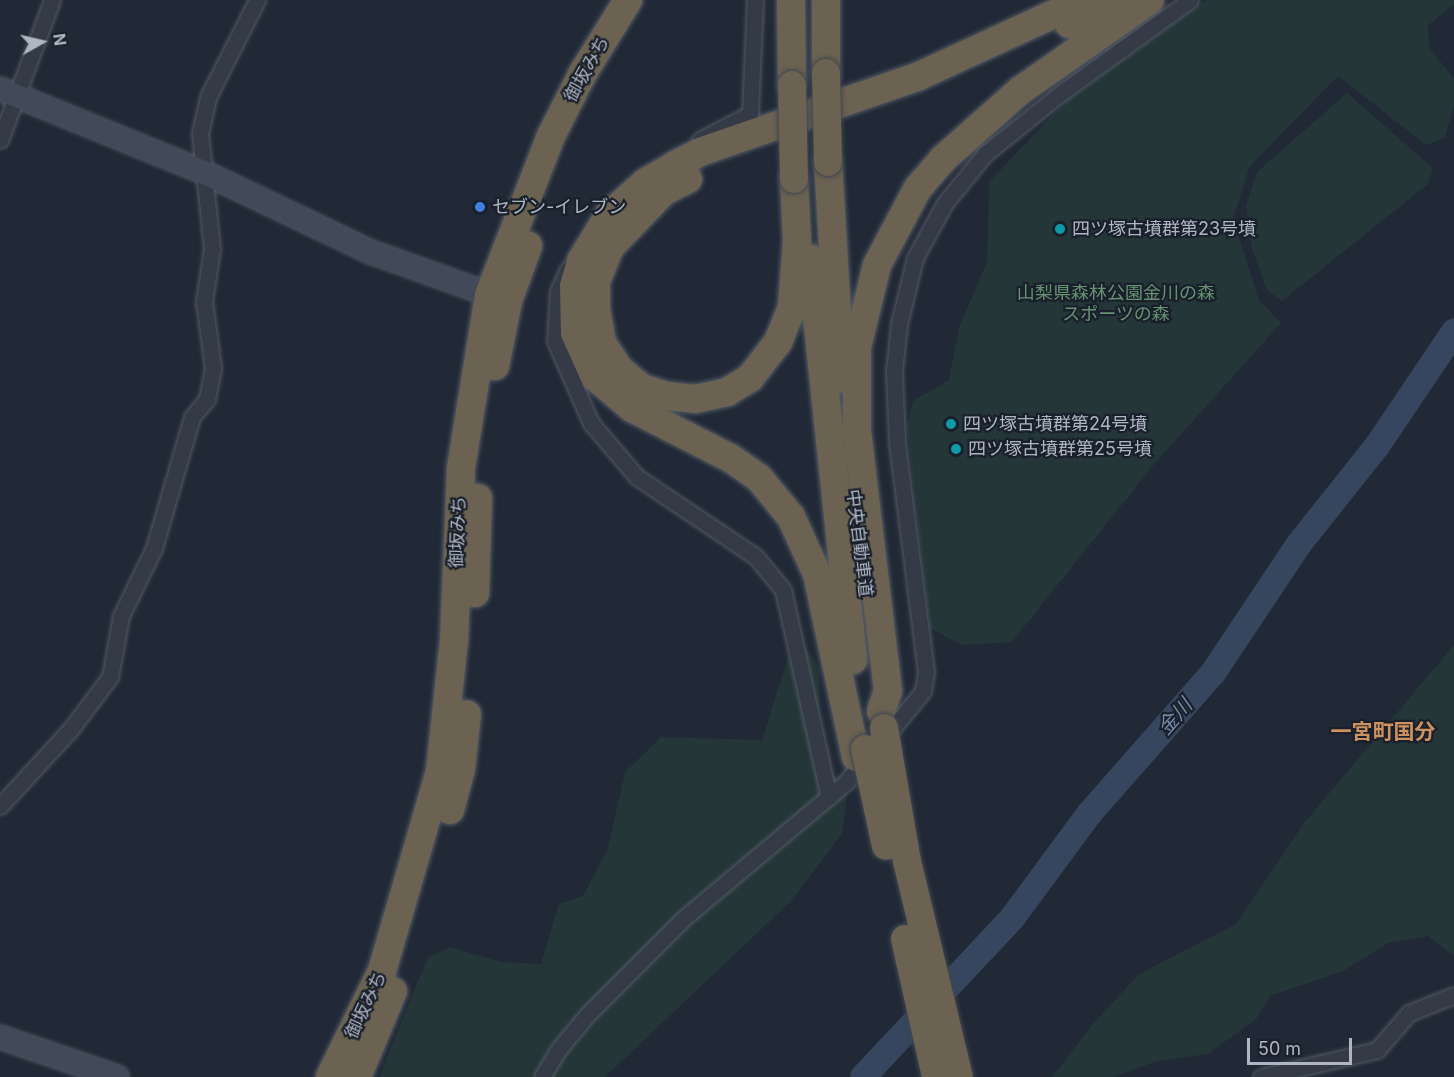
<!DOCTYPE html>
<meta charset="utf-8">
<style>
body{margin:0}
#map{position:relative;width:1454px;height:1077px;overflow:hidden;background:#212936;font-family:Inter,"Noto Sans JP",sans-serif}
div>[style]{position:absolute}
.green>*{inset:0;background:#243638}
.river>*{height:26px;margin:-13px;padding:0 13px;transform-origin:13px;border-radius:13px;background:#36465e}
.roads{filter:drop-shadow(0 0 2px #515964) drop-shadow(0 0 2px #515964)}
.street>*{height:15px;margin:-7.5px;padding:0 7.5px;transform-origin:7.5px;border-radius:7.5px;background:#343b46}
.secondary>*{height:22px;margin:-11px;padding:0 11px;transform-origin:11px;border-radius:11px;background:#424a59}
.highway>*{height:28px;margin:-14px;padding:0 14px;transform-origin:14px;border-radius:14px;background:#6c6251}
.bridges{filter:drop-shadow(0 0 2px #3e4651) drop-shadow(0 0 2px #3e4651)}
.highway-bridge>*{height:28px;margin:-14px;padding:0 14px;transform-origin:14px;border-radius:14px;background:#6c6251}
.dots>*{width:16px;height:16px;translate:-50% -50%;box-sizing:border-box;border:3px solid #1a202b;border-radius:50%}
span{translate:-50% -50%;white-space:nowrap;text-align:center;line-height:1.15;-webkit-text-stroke:4.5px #1a202b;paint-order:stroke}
.street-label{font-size:18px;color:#aeb6c3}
.poi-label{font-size:18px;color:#aeb6c3}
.left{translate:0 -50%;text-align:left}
.park-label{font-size:18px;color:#679272}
.water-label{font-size:20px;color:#778caa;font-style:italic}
.quarter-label{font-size:21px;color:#ce925f;font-weight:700}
.north{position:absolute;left:12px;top:12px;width:60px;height:60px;-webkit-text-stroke:4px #1a202b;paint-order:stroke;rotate:82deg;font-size:16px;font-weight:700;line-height:24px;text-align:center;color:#aeb6c3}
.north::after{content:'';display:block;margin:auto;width:21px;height:27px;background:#aeb6c3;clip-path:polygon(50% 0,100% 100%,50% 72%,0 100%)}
.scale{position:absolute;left:1247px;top:1038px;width:105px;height:27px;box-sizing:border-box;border:3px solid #aeb6c3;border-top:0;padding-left:8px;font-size:18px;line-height:21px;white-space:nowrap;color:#aeb6c3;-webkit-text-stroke:4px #1a202b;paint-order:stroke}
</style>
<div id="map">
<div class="green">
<div style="clip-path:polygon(1206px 0,1454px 0,1454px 5px,1428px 25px,1429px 47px,1454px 79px,1454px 105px,1445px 138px,1426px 145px,1338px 76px,1250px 166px,1233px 218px,1259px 300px,1281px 323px,1156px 462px,1012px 642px,962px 645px,930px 628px,907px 427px,913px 401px,949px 380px,959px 328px,987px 261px,989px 182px,1067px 100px)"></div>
<div style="clip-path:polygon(1347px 93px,1433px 168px,1428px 184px,1282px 301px,1267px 290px,1252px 249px,1246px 206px,1257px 172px)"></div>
<div style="clip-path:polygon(1454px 645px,1454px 956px,1428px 936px,1388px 943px,1343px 971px,1270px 996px,1257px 1018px,1208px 1054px,1157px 1061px,1114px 1077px,1052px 1077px,1093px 1024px,1139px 974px,1236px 924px,1304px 823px)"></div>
<div style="clip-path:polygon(807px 649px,820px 669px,819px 753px,847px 795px,842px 834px,790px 902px,605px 1077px,379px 1077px,428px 957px,450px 947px,501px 962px,541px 964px,559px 904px,583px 896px,608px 848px,625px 772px,661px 737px,762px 740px,788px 657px)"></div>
</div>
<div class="river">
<div style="left:863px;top:1077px;width:219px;rotate:-46.8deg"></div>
<div style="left:1013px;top:917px;width:128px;rotate:-53.6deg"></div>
<div style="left:1089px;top:814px;width:188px;rotate:-48.7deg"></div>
<div style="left:1213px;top:673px;width:155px;rotate:-56.3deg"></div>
<div style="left:1299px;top:544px;width:125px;rotate:-51.5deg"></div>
<div style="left:1377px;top:446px;width:138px;rotate:-56deg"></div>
</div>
<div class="roads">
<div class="street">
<div style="left:0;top:140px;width:149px;rotate:-69.6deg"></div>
<div style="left:700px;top:140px;width:56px;rotate:-27.5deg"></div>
<div style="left:750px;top:114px;width:114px;rotate:-87.5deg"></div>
<div style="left:568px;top:269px;width:24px;rotate:114deg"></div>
<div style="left:558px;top:291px;width:50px;rotate:93.4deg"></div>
<div style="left:555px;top:341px;width:90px;rotate:66.3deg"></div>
<div style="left:591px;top:423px;width:71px;rotate:49.6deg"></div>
<div style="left:637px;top:477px;width:143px;rotate:33.9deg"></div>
<div style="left:756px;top:557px;width:43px;rotate:50.7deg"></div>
<div style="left:783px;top:590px;width:212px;rotate:77.5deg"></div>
<div style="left:884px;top:739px;width:62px;rotate:-50.9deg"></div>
<div style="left:923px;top:691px;width:19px;rotate:-81deg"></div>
<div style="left:926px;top:672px;width:232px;rotate:-97.2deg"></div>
<div style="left:897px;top:442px;width:71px;rotate:-92.4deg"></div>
<div style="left:894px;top:371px;width:47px;rotate:-83.9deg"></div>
<div style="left:899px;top:324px;width:68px;rotate:-76.4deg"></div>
<div style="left:915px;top:258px;width:63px;rotate:-61.4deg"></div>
<div style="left:945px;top:203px;width:63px;rotate:-50.8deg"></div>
<div style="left:985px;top:154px;width:97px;rotate:-38.8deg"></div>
<div style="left:1061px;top:93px;width:159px;rotate:-35.8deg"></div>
<div style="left:0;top:806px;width:103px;rotate:-47.4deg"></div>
<div style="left:70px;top:730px;width:66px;rotate:-53deg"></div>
<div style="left:110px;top:677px;width:62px;rotate:-79.8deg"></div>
<div style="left:121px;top:616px;width:76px;rotate:-64.1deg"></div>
<div style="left:154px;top:548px;width:136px;rotate:-73.8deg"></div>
<div style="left:192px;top:417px;width:23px;rotate:-50deg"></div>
<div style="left:207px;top:399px;width:32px;rotate:-79deg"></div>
<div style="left:213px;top:368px;width:68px;rotate:-97.7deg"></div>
<div style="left:204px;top:301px;width:53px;rotate:-81.3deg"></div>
<div style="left:212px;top:249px;width:117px;rotate:-95.9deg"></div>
<div style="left:200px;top:133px;width:37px;rotate:-77deg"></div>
<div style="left:208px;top:97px;width:109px;rotate:-63.2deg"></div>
<div style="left:542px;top:1077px;width:33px;rotate:-59deg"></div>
<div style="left:559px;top:1049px;width:44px;rotate:-50.5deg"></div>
<div style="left:587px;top:1015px;width:137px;rotate:-45deg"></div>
<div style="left:684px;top:918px;width:210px;rotate:-40deg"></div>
<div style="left:845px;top:783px;width:35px;rotate:-49deg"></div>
<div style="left:1261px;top:1077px;width:119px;rotate:-13.1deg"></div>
<div style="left:1377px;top:1050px;width:49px;rotate:-49.1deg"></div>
<div style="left:1409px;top:1013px;width:48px;rotate:-21.8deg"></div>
</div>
<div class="secondary">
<div style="left:0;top:89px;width:219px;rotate:22.2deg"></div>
<div style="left:203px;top:172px;width:186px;rotate:25.5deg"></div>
<div style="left:371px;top:252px;width:142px;rotate:19.7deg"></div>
<div style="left:0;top:1037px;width:124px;rotate:18.9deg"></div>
</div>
<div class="highway">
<div style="left:791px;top:0;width:85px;rotate:89.3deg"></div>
<div style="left:826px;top:0;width:73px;rotate:90deg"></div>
<div style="left:1069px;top:24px;width:48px;rotate:-29.7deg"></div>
<div style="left:828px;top:162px;width:217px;rotate:86.6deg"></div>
<div style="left:688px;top:179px;width:28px;rotate:153deg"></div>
<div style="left:663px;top:192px;width:76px;rotate:133.9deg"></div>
<div style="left:610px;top:247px;width:38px;rotate:112deg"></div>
<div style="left:596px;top:282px;width:27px;rotate:90deg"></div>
<div style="left:596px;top:309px;width:35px;rotate:80deg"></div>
<div style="left:602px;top:343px;width:31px;rotate:57deg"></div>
<div style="left:619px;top:369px;width:30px;rotate:40deg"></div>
<div style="left:642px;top:388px;width:26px;rotate:18deg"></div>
<div style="left:667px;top:396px;width:28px;rotate:6deg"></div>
<div style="left:695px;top:399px;width:33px;rotate:-12deg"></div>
<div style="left:727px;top:392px;width:27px;rotate:-31deg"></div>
<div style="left:750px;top:378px;width:46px;rotate:-52.1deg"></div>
<div style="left:778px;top:342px;width:38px;rotate:-68deg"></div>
<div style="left:792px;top:307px;width:67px;rotate:-85.7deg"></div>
<div style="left:797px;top:240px;width:61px;rotate:-92.8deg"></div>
<div style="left:811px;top:259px;width:403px;rotate:84deg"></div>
<div style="left:495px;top:366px;width:66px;rotate:-78.7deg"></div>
<div style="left:508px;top:301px;width:59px;rotate:-70deg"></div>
<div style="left:475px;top:593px;width:95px;rotate:-88.2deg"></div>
<div style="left:881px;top:711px;width:21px;rotate:-71deg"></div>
<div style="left:888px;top:691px;width:262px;rotate:-96.8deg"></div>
<div style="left:857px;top:431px;width:84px;rotate:-90deg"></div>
<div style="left:857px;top:347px;width:84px;rotate:-76.3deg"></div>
<div style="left:877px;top:265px;width:87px;rotate:-62deg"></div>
<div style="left:918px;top:188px;width:38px;rotate:-49deg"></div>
<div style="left:943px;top:159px;width:104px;rotate:-41.5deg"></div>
<div style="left:1021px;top:90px;width:157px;rotate:-34.9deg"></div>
<div style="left:856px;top:757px;width:187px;rotate:-102deg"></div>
<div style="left:817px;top:574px;width:63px;rotate:-114.5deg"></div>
<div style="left:791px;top:517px;width:50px;rotate:-129.4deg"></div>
<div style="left:759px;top:478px;width:35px;rotate:-145deg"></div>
<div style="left:730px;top:458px;width:110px;rotate:-153deg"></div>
<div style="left:632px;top:408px;width:48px;rotate:-140deg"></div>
<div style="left:595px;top:377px;width:48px;rotate:-114.4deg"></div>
<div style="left:575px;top:333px;width:47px;rotate:-91.2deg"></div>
<div style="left:574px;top:286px;width:26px;rotate:-74deg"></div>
<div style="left:581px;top:261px;width:54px;rotate:-58.7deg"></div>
<div style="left:609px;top:215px;width:50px;rotate:-41.7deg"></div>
<div style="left:646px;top:182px;width:34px;rotate:-30deg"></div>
<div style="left:675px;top:165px;width:28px;rotate:-27deg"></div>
<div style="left:700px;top:152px;width:232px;rotate:-19.1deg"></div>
<div style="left:919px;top:76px;width:182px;rotate:-24.7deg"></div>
<div style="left:450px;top:810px;width:42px;rotate:-75deg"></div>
<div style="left:461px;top:769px;width:55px;rotate:-83.8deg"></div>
<div style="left:330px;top:1077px;width:118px;rotate:-63.9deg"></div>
<div style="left:382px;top:971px;width:208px;rotate:-73.8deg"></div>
<div style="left:440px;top:771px;width:131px;rotate:-83.9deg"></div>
<div style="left:454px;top:641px;width:173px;rotate:-87.7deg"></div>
<div style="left:461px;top:468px;width:175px;rotate:-80.8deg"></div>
<div style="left:489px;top:295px;width:171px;rotate:-68.7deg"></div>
<div style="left:551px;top:136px;width:71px;rotate:-63.1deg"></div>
<div style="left:583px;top:73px;width:86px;rotate:-58.3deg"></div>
<div style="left:357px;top:1077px;width:93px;rotate:-67.3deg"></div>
</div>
</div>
<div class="bridges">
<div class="highway-bridge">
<div style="left:826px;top:73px;width:89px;rotate:88.7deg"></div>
<div style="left:792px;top:85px;width:94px;rotate:88.8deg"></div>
<div style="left:884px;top:728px;width:135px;rotate:80.2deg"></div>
<div style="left:907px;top:861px;width:222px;rotate:76.5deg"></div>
<div style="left:865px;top:749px;width:99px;rotate:77.8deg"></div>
<div style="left:905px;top:939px;width:141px;rotate:77.3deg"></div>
</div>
</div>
<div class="dots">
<div style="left:480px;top:207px;background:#3f7fe0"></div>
<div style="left:1060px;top:229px;background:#0f9aa8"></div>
<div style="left:951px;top:424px;background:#0f9aa8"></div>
<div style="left:956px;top:449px;background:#0f9aa8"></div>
</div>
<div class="street-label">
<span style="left:587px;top:69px;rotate:-61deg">御坂みち</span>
<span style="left:458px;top:532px;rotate:-88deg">御坂みち</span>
<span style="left:859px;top:543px;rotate:83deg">中央自動車道</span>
<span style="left:366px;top:1005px;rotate:-65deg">御坂みち</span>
</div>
<div class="poi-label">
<span class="left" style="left:492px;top:207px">セブン-イレブン</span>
<span class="left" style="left:1072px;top:229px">四ツ塚古墳群第23号墳</span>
<span class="left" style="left:963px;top:424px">四ツ塚古墳群第24号墳</span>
<span class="left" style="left:968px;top:449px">四ツ塚古墳群第25号墳</span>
</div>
<div class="park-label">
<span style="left:1116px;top:304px">山梨県森林公園金川の森<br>スポーツの森</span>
</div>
<div class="water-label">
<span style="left:1175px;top:717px;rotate:-49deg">金川</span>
</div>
<div class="quarter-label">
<span style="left:1383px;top:732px">一宮町国分</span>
</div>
<div class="north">N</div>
<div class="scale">50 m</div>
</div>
